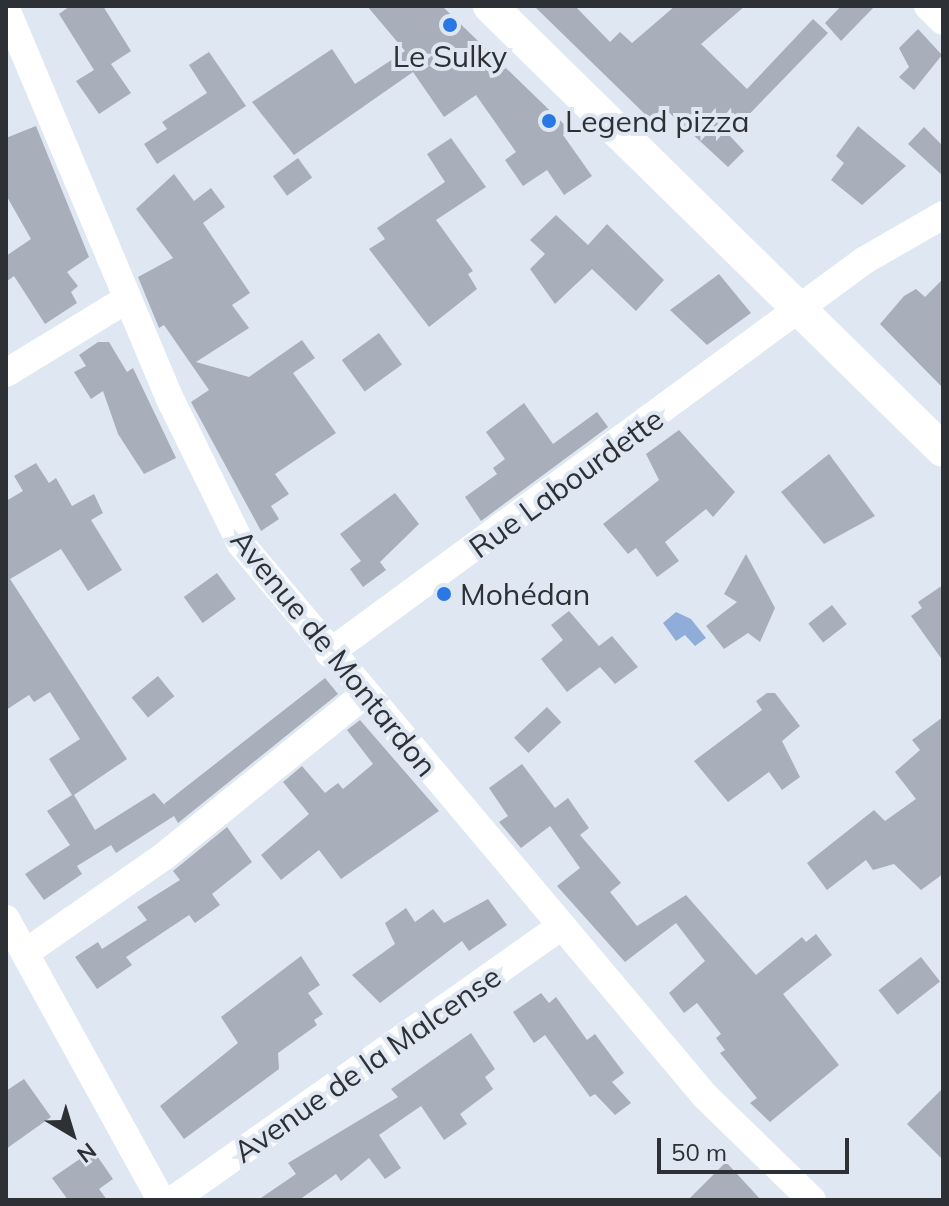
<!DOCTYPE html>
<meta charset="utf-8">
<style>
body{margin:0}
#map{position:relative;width:949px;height:1206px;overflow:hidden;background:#dfe7f2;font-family:Mulish,sans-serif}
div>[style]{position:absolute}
.water>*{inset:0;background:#8fadd8}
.building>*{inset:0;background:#a8afba;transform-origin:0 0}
.minor>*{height:28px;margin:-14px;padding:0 14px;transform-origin:14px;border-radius:14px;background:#fff}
.major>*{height:34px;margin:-17px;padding:0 17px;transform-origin:17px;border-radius:17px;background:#fff}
.dots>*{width:22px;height:22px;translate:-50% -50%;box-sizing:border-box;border:4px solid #dfe7f2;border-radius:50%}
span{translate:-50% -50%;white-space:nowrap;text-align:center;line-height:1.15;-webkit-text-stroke:8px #dfe7f2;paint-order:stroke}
.poi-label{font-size:30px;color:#2d3035}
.left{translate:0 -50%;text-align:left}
.street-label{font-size:30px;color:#2d3035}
.frame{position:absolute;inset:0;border:8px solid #2d3035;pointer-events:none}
.north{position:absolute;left:32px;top:1094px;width:80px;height:80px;-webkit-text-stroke:6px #dfe7f2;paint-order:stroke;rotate:142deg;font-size:22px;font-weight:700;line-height:32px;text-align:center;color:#2d3035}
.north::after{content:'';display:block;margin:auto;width:28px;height:36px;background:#2d3035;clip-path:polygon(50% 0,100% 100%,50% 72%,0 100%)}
.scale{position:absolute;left:657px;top:1138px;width:192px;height:36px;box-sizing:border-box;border:4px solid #2d3035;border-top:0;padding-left:10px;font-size:24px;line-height:28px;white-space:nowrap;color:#2d3035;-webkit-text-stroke:6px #dfe7f2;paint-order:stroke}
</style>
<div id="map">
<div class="water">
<div style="clip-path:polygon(676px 612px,691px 619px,706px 638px,695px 646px,685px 635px,676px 641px,663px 623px)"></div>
</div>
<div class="building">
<div style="clip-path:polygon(70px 6px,103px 6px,131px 51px,111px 64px,131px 93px,99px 114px,76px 81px,94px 70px,59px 14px)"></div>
<div style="clip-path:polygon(367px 6px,442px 6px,570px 130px,563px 135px,592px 176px,564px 195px,547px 170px,523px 186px,505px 160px,516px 152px,476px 95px,444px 117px,413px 72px,294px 155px,252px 102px,332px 49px,355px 84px,405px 51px)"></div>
<div style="clip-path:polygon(534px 6px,575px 6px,610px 42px,620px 32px,632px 43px,675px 6px,745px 6px,701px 44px,747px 89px,813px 19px,828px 33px,729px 135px,744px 151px,728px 167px,663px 107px,651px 120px)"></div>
<div style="clip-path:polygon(841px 6px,875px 6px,841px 41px,825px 23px)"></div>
<div style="clip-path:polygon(918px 29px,942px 55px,914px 90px,899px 77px,909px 67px,899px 48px)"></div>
<div style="clip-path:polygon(209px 52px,246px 106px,157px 164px,144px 144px,167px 129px,162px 122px,207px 93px,189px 65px)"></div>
<div style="clip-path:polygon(36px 126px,89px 257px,67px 272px,78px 286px,71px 292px,77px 303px,45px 324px,14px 276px,6px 282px,6px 256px,31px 239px,6px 195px,6px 138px)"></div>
<div style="clip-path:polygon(858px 126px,906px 166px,862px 205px,831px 180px,844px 163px,836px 156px)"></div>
<div style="clip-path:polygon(924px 127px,943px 146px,943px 176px,908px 144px)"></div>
<div style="clip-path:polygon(451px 138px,486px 187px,436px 220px,473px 271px,468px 274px,477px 289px,429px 327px,369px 249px,385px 239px,377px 228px,445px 182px,427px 154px)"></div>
<div style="left:298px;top:158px;width:24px;height:31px;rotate:54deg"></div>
<div style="clip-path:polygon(174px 174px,194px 201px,211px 188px,225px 207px,203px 223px,250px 293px,232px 305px,249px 328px,196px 362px,249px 377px,302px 340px,315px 358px,293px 373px,336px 433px,275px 474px,289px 494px,271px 506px,279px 519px,261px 531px,191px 402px,209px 390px,164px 325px,159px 328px,138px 277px,173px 258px,136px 209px)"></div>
<div style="clip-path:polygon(556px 215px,588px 245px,607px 224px,664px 280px,636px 311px,592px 269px,555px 304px,530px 269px,545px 254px,530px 240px)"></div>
<div style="clip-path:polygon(719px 274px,751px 313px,707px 345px,670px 310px)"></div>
<div style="clip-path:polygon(943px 279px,943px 388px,880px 324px,904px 296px,916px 289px,925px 297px)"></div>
<div style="left:379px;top:333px;width:39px;height:46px;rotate:54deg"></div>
<div style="clip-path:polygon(98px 342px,109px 342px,127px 372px,133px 368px,176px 458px,144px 474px,118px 434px,103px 391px,91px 399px,74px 372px,86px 366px,79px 355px)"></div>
<div style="clip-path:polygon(524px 403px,553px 444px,597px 412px,608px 427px,481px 521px,465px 497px,497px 474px,493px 468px,505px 459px,486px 432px)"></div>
<div style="clip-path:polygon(679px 430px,735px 492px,713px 517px,706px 509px,665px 542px,679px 561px,657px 577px,636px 548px,628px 554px,603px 524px,659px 480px,646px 454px)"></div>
<div style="clip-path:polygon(829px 454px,875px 516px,824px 544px,781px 492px)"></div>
<div style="clip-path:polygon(36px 463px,49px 483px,56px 478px,72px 506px,94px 494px,103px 513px,91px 520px,122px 570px,88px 591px,61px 549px,10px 579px,127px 759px,74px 795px,95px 830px,154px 793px,168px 809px,164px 804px,325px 678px,338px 694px,178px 823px,174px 816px,116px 853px,111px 845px,77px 866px,82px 874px,44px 900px,25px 874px,70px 845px,47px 811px,72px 795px,49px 759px,80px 739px,50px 692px,34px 702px,29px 695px,6px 710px,6px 501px,23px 491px,14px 476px)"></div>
<div style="clip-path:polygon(395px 493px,419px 524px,380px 562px,386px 570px,363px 587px,350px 569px,361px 561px,340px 534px)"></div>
<div style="clip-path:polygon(746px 554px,775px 608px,760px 642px,748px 633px,724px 649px,706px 626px,737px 602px,724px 594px)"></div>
<div style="left:217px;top:573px;width:32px;height:41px;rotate:54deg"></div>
<div style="clip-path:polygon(943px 585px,943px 661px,911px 616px,922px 608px,918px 602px)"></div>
<div style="left:832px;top:605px;width:24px;height:30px;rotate:52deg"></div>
<div style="clip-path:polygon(569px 611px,599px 646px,612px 636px,638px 667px,615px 684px,600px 667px,567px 692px,541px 659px,563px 640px,551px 625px)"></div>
<div style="left:158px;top:676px;width:26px;height:34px;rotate:51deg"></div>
<div style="clip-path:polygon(767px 693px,775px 693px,800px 726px,782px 741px,800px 777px,782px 790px,769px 772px,728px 802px,694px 761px,762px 710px,756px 701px)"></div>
<div style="left:547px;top:707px;width:21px;height:45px;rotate:47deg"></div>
<div style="clip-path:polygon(943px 717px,943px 874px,921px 890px,894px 864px,873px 870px,866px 860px,827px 890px,807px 863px,874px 810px,885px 821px,916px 799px,895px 772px,920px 750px,912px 740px)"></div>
<div style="clip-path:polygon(360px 720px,439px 811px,341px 879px,319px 850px,281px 880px,261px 855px,309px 814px,283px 782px,302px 766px,325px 793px,338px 783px,343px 789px,373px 764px,347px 730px)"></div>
<div style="clip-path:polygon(522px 764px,555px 808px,568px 798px,589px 828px,580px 835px,621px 883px,610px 892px,637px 926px,686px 895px,756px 975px,802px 937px,806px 942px,816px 934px,832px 955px,783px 994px,839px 1065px,770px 1122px,750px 1103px,757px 1098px,720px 1053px,725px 1050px,716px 1038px,721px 1034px,697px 1003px,684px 1013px,669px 993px,705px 961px,676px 923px,625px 962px,557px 886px,580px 868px,550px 826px,521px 848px,499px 822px,508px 816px,489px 788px)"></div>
<div style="clip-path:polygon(227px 827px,252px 862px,212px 894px,220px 905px,195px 923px,189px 915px,126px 957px,132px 965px,97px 989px,75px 957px,98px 942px,102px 949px,147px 920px,137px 907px,180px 880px,173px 871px)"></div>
<div style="clip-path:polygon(488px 899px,507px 925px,469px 951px,462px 941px,380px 1003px,352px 975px,395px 944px,385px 923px,406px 908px,415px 922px,433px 909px,444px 923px)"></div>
<div style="clip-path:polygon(301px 956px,320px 985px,308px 993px,323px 1014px,314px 1020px,317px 1025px,278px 1053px,279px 1069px,184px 1139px,160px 1106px,238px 1043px,221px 1017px)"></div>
<div style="left:921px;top:957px;width:31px;height:54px;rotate:52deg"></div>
<div style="clip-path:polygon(541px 993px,549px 1003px,556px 997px,587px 1040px,595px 1034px,624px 1073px,612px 1082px,631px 1103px,615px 1115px,595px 1094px,590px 1097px,545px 1035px,534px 1043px,513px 1012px)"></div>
<div style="clip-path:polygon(471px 1033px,495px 1069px,485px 1077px,493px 1089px,460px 1114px,467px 1124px,444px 1140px,421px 1106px,379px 1135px,401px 1168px,385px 1179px,369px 1158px,341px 1181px,336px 1174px,299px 1200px,258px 1200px,296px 1174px,288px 1163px,398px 1097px,391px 1089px)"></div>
<div style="clip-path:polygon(24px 1079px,51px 1117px,6px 1149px,6px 1091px)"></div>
<div style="clip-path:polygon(943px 1088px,943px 1160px,907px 1124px)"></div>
<div style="clip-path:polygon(93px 1150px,113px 1179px,99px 1189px,107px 1200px,68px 1200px,52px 1178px)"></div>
<div style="clip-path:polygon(726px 1162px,761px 1200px,688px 1200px)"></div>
</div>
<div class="minor">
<div style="left:928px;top:6px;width:21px;rotate:45deg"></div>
<div style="left:6px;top:9px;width:428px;rotate:67.2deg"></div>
<div style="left:172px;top:403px;width:157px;rotate:63.9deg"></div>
<div style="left:241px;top:544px;width:721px;rotate:49.95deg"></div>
<div style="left:705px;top:1096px;width:149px;rotate:44.2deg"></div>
<div style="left:6px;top:373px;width:142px;rotate:-31.4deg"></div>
<div style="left:329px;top:653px;width:665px;rotate:-36.25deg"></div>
<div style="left:865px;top:260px;width:90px;rotate:-30deg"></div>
<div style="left:6px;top:919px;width:321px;rotate:61.1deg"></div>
<div style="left:25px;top:953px;width:168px;rotate:-34.8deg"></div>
<div style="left:163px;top:857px;width:258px;rotate:-38.9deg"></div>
<div style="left:173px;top:1200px;width:474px;rotate:-35.2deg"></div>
</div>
<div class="major">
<div style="left:490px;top:6px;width:634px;rotate:44.43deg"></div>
</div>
<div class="dots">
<div style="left:450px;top:25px;background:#2978e3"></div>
<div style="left:549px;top:121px;background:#2978e3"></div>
<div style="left:444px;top:594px;background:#2978e3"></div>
</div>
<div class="poi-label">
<span style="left:450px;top:56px">Le Sulky</span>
<span class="left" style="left:565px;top:121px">Legend pizza</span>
<span class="left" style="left:460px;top:594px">Mohédan</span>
</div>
<div class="street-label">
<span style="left:566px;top:483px;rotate:-36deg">Rue Labourdette</span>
<span style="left:334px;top:653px;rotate:51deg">Avenue de Montardon</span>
<span style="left:367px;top:1064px;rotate:-35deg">Avenue de la Malcense</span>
</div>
<div class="frame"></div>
<div class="north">N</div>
<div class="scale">50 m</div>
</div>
